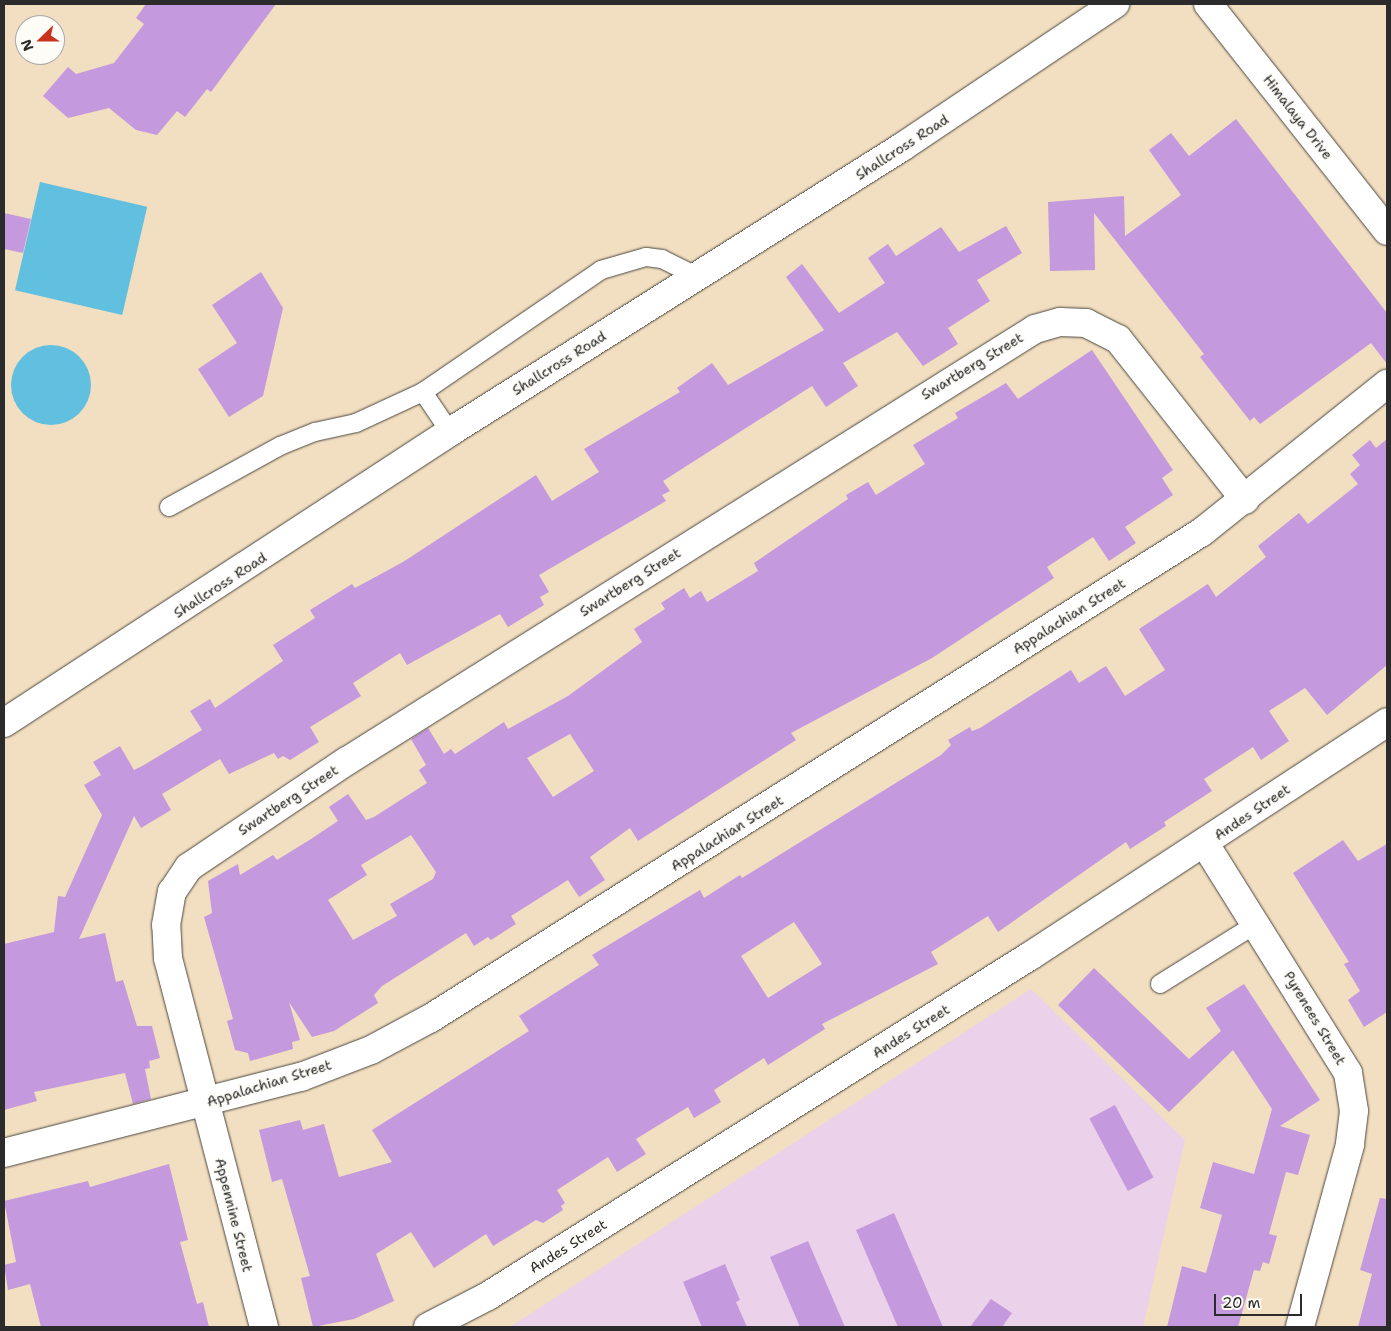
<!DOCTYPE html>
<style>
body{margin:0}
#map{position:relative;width:1391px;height:1331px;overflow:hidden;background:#f2dec0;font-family:"Shantell Sans",sans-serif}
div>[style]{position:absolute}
.built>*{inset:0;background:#ecd1ea}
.water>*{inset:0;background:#61c0df;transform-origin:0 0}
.round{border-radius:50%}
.building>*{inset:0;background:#c499dd;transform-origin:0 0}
.roads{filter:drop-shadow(0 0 1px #494641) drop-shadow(0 0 1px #494641)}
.lane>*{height:18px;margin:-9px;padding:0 9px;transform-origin:9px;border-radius:9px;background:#fff}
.street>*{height:28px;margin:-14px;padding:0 14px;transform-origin:14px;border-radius:14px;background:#fff}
.secondary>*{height:28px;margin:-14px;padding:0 14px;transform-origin:14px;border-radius:14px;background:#fff}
span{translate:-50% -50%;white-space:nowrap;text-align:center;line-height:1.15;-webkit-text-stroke:4px #fdfcf7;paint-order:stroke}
.street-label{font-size:14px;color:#2b2b2b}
.frame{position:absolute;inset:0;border:5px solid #2b2b2b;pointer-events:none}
.north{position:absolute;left:15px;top:15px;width:50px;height:50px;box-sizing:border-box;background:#fdfcf7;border:1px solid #a9a8a5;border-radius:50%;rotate:248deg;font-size:14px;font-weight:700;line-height:20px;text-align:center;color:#2b2b2b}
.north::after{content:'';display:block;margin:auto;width:18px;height:22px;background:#c8321e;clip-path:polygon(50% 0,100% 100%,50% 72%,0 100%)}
.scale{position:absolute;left:1214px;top:1294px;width:88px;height:22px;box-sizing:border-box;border:2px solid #2b2b2b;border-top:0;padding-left:6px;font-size:15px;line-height:18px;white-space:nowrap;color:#2b2b2b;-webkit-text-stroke:4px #fdfcf7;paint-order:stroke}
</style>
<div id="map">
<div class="built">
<div style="clip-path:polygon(1031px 989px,1185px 1140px,1143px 1327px,510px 1327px)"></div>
</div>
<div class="water">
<div style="left:40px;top:182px;width:110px;height:111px;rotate:13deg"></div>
<div class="round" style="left:11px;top:345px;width:80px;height:80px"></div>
</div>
<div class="building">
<div style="clip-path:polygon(146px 4px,276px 4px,211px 92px,207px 89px,185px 117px,177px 111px,157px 135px,136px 130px,109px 108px,68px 118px,43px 96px,68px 67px,76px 74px,114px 63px,144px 24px,136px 18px)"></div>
<div style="clip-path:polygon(1236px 119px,1387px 313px,1387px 364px,1371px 343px,1260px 424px,1254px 417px,1250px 421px,1232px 398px,1200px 357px,1204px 354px,1094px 213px,1095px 270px,1050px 271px,1048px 202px,1124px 196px,1125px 236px,1181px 195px,1149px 150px,1171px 133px,1189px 156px)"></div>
<div style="clip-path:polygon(4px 213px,31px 219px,23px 253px,4px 249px)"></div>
<div style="clip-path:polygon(1006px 226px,1022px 253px,977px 280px,990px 301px,948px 328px,958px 344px,923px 366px,897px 332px,843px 363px,858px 386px,826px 407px,812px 386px,663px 481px,670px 491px,662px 495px,666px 501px,539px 575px,549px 592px,540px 597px,544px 605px,508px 627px,500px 614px,407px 665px,400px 653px,353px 683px,361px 696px,310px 727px,319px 742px,290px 760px,283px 756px,278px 759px,274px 753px,229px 774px,220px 759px,162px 794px,171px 810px,141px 828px,134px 816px,79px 939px,105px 933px,116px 982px,123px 980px,137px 1026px,152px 1026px,160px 1058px,149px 1061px,150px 1068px,145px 1069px,151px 1099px,133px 1104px,125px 1073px,34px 1092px,37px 1101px,4px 1110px,4px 944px,54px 932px,58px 896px,65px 897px,102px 815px,84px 785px,101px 775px,93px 762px,120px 746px,134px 770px,144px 765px,202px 730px,190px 711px,210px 699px,215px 708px,283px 661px,273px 645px,315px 618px,310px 610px,352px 584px,355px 588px,403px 562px,536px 475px,552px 501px,599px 472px,584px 449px,680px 392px,677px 388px,712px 363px,728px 385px,824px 330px,786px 277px,802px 264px,839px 313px,885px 283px,868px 258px,888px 244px,896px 256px,941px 227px,959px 252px)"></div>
<div style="clip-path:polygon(261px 272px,283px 308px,263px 396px,229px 417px,198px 369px,237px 343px,212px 305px)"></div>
<div style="clip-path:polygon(evenodd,1092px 350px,1173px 470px,1162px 478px,1173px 495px,1125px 527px,1136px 543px,1109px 561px,1093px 537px,1047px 567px,1054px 578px,932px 658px,791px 733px,796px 740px,638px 841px,630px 828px,590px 857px,605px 880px,579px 897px,568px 880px,511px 916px,516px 924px,491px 940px,488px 937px,474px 946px,466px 933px,382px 986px,374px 995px,378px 1003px,334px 1031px,312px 1037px,289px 1002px,300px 1040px,292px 1042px,293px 1049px,250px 1061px,248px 1053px,235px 1050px,227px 1021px,233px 1019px,204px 917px,212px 913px,208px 881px,238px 864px,240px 875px,273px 855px,277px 860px,311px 839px,338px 821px,329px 807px,348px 794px,366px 820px,374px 817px,427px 783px,419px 770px,426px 765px,411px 739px,428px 728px,444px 754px,451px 749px,455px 754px,504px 722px,508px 729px,568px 696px,642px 642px,634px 629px,665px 609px,661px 603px,684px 588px,690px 598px,701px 591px,707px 602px,758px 571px,754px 563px,848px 499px,846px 495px,868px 482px,876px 495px,925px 464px,913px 445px,958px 418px,955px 413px,1006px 383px,1018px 399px,1092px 350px,570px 734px,594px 771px,553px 797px,527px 758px,570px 734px,1092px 350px,411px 835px,436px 872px,433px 879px,390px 904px,397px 916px,353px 940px,328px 900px,367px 875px,361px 865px,411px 835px)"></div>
<div style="clip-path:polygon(evenodd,1387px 439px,1387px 665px,1327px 715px,1305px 688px,1269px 711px,1289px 741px,1261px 760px,1253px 747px,1204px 779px,1212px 791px,1164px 822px,1166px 826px,1130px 849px,1126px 842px,998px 932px,988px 916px,931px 952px,938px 964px,822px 1024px,825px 1029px,768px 1065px,764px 1058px,714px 1090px,721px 1102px,694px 1118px,688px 1107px,636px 1139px,646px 1154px,617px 1172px,608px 1157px,557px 1190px,565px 1203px,561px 1206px,563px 1210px,543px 1223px,536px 1220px,493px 1246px,486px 1234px,434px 1268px,411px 1232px,376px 1254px,394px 1301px,354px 1319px,313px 1327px,301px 1278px,310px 1276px,282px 1179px,272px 1182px,259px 1130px,300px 1120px,303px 1130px,324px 1124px,339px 1177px,392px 1162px,372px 1130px,529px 1031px,519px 1016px,599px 965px,592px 955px,700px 890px,704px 898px,740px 875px,742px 878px,941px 755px,951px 745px,948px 740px,970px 727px,972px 731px,980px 728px,1071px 670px,1079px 683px,1106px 666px,1125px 696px,1165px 670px,1139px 629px,1208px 584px,1216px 597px,1266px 557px,1258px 546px,1299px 513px,1308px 524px,1358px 484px,1350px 474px,1360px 465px,1352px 455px,1370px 440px,1376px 448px,1387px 439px,794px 922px,822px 964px,768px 998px,741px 956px,794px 922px)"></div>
<div style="clip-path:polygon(1343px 840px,1358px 861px,1387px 844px,1387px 1012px,1364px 1027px,1348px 1000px,1360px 991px,1344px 964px,1349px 962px,1293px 873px)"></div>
<div style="clip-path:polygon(1094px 968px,1189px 1059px,1221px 1031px,1206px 1008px,1244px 984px,1320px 1100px,1280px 1126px,1310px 1135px,1298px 1175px,1286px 1172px,1269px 1234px,1277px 1236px,1269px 1264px,1263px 1262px,1260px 1271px,1254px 1270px,1238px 1327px,1167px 1327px,1182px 1266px,1206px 1273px,1222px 1215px,1200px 1208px,1213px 1162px,1254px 1174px,1272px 1109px,1233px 1050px,1169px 1112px,1058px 1005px)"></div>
<div style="left:1115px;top:1105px;width:82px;height:29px;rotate:62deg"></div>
<div style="clip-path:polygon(169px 1164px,188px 1240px,180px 1242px,197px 1304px,203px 1302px,209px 1327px,41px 1327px,30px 1284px,8px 1290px,4px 1265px,16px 1262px,4px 1201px,88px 1181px,90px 1187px)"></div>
<div style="clip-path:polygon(1380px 1198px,1387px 1199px,1387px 1327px,1358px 1327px,1372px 1274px,1360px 1270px)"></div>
<div style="clip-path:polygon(894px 1213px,943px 1327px,898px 1327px,856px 1230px)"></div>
<div style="clip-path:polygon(808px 1241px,845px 1327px,800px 1327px,770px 1257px)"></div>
<div style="clip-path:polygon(725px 1264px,740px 1300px,736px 1302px,747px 1327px,702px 1327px,683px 1282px)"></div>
<div style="clip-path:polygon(991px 1299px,1012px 1313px,1002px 1327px,970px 1327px)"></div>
</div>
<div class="roads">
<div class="lane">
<div style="left:423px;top:392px;width:48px;rotate:56deg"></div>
<div style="left:169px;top:507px;width:127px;rotate:-28.8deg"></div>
<div style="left:280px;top:446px;width:38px;rotate:-22deg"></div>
<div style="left:315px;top:432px;width:42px;rotate:-12.4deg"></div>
<div style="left:356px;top:423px;width:74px;rotate:-24.8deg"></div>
<div style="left:423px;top:392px;width:216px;rotate:-34.4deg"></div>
<div style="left:601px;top:270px;width:47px;rotate:-16.1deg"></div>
<div style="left:646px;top:257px;width:16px;rotate:7deg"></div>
<div style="left:662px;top:259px;width:40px;rotate:26.6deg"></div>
<div style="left:1160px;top:984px;width:113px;rotate:-32deg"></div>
</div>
<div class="street">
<div style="left:1208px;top:4px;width:289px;rotate:51.7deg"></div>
<div style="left:1205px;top:844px;width:270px;rotate:58deg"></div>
<div style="left:1348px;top:1073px;width:38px;rotate:81deg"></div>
<div style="left:1354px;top:1111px;width:34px;rotate:97deg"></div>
<div style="left:1350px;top:1145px;width:189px;rotate:105.4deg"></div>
<div style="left:4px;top:1153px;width:307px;rotate:-14.4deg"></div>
<div style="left:301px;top:1077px;width:75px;rotate:-21.1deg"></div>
<div style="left:371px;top:1050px;width:68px;rotate:-28.1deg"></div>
<div style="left:431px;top:1018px;width:911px;rotate:-32.23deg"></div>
<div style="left:1202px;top:532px;width:237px;rotate:-38.7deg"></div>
<div style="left:264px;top:1327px;width:381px;rotate:-104.6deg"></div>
<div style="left:168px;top:958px;width:33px;rotate:-93deg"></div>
<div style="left:166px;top:925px;width:34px;rotate:-80deg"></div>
<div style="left:172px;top:892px;width:30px;rotate:-56deg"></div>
<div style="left:189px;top:867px;width:190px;rotate:-33.9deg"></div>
<div style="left:347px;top:761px;width:812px;rotate:-32.12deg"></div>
<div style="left:1035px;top:329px;width:26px;rotate:-16deg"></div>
<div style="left:1060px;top:322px;width:26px;rotate:2deg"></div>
<div style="left:1086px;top:323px;width:36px;rotate:27deg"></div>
<div style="left:1118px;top:339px;width:205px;rotate:51.7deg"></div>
<div style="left:428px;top:1327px;width:68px;rotate:-27.3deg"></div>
<div style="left:488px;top:1296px;width:640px;rotate:-32.1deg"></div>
<div style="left:1030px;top:956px;width:427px;rotate:-33.2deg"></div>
</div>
<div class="secondary">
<div style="left:4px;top:723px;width:533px;rotate:-33.12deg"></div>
<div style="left:450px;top:432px;width:534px;rotate:-32.23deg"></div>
<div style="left:902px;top:147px;width:257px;rotate:-33.9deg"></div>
</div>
</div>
<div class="street-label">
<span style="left:1298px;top:117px;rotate:52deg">Himalaya Drive</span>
<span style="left:902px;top:147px;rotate:-33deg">Shallcross Road</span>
<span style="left:559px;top:363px;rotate:-32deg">Shallcross Road</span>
<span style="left:972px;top:366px;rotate:-31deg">Swartberg Street</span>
<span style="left:630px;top:582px;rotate:-32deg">Swartberg Street</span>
<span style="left:220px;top:585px;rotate:-33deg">Shallcross Road</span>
<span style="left:1069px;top:616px;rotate:-32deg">Appalachian Street</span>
<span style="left:288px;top:800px;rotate:-33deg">Swartberg Street</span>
<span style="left:1252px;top:812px;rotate:-34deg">Andes Street</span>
<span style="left:727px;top:833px;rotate:-32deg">Appalachian Street</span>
<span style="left:1315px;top:1018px;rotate:59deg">Pyrenees Street</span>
<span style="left:911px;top:1031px;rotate:-32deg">Andes Street</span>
<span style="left:269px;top:1083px;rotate:-17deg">Appalachian Street</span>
<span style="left:234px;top:1215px;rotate:76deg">Appennine Street</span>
<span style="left:568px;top:1246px;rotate:-32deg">Andes Street</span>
</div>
<div class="frame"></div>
<div class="north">N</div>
<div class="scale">20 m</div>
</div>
